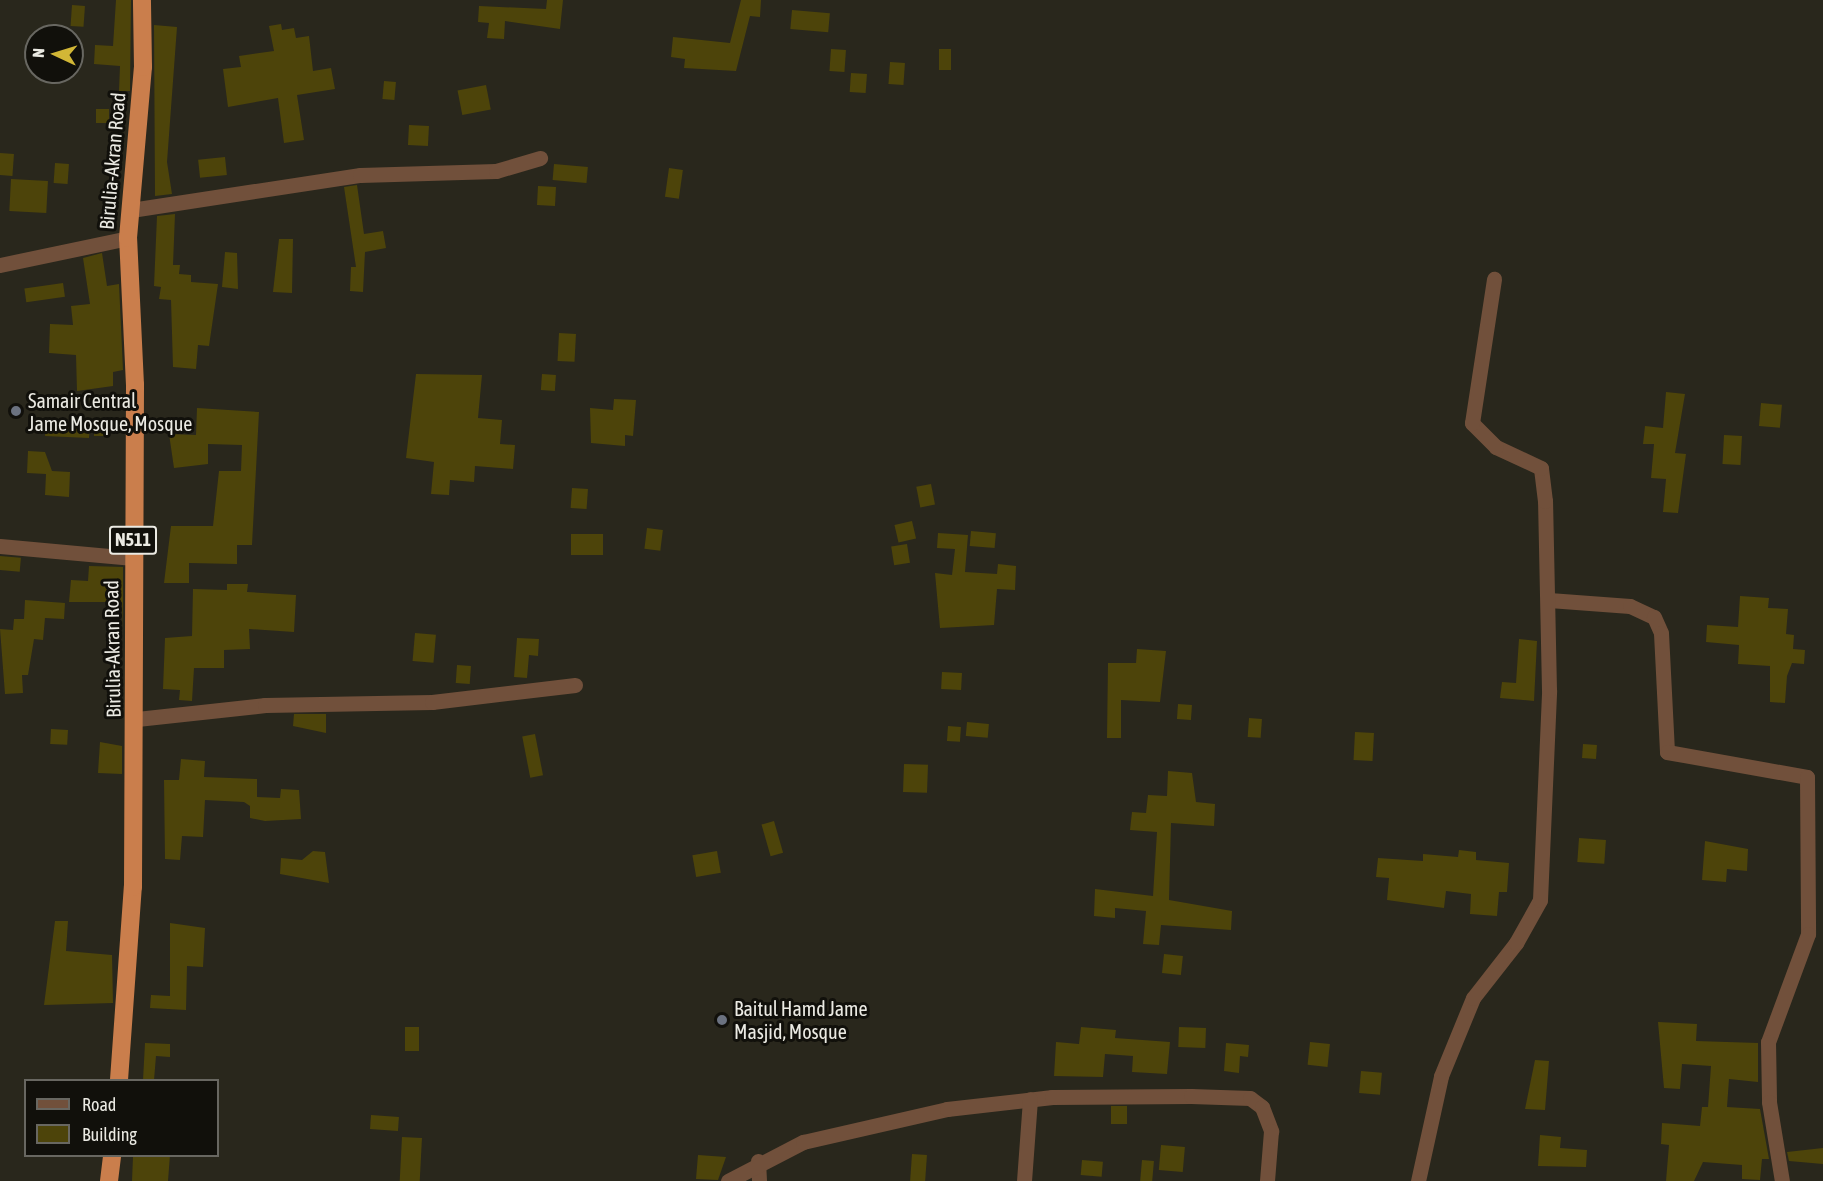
<!DOCTYPE html>
<style>
body{margin:0}
#map{position:relative;width:1823px;height:1181px;overflow:hidden;background:#29271c;font-family:"Asap Condensed",sans-serif}
div>[style]{position:absolute}
.building>*{inset:0;background:#4d440a;transform-origin:0 0}
.minor>*{height:15px;margin:-7.5px;padding:0 7.5px;transform-origin:7.5px;border-radius:7.5px;background:#71503b}
.trunk>*{height:18px;margin:-9px;padding:0 9px;transform-origin:9px;border-radius:9px;background:#ca7e4c}
.dots>*{width:16px;height:16px;translate:-50% -50%;box-sizing:border-box;border:3px solid #11100b;border-radius:50%}
span{translate:-50% -50%;white-space:nowrap;text-align:center;line-height:1.15;-webkit-text-stroke:6px #11100b;paint-order:stroke}
.shield-label span{padding:2px 4px;background:#11100b;border:2px solid;border-radius:4px;-webkit-text-stroke-width:0}
.shield-label{font-size:18px;color:#ebeae3;font-weight:700}
.street-label{font-size:20px;color:#ebeae3}
.poi-label{font-size:20px;color:#ebeae3}
.left{translate:0 -50%;text-align:left}
.legend{position:absolute;left:24px;top:1079px;width:195px;height:78px;box-sizing:border-box;background:#11100b;border:2px solid #686761;margin:0;padding:8px 10px;list-style:none;font-size:18px;color:#ebeae3}
.legend li{display:flex;align-items:center;gap:12px;height:30px}
.legend b{width:30px;border:2px solid #686761}
.north{position:absolute;left:24px;top:24px;width:60px;height:60px;box-sizing:border-box;background:#11100b;border:2px solid #686761;border-radius:50%;rotate:274deg;font-size:16px;font-weight:700;line-height:24px;text-align:center;color:#ebeae3}
.north::after{content:'';display:block;margin:auto;width:21px;height:27px;background:#d2b736;clip-path:polygon(50% 0,100% 100%,50% 72%,0 100%)}
</style>
<div id="map">
<div class="building">
<div style="clip-path:polygon(116px 0,131px 0,130px 91px,119px 91px,120px 66px,94px 64px,95px 45px,113px 46px)"></div>
<div style="clip-path:polygon(547px 0,563px 0,560px 29px,505px 21px,504px 39px,487px 38px,489px 23px,478px 22px,479px 6px,546px 9px)"></div>
<div style="clip-path:polygon(741px 0,761px 0,760px 17px,750px 16px,736px 71px,684px 68px,685px 59px,671px 57px,673px 37px,730px 43px)"></div>
<div style="left:72px;top:5px;width:13px;height:21px;rotate:4deg"></div>
<div style="left:792px;top:10px;width:38px;height:19px;rotate:5deg"></div>
<div style="clip-path:polygon(281px 24px,282px 30px,294px 28px,296px 38px,309px 36px,313px 71px,331px 68px,335px 89px,297px 95px,304px 140px,284px 143px,278px 98px,228px 107px,223px 69px,241px 67px,239px 56px,274px 51px,269px 26px)"></div>
<div style="clip-path:polygon(154px 25px,177px 27px,167px 162px,172px 194px,155px 196px)"></div>
<div style="left:831px;top:49px;width:15px;height:22px;rotate:4deg"></div>
<div style="left:939px;top:49px;width:12px;height:21px"></div>
<div style="left:890px;top:62px;width:15px;height:22px;rotate:4deg"></div>
<div style="left:851px;top:73px;width:16px;height:19px;rotate:4deg"></div>
<div style="left:384px;top:81px;width:12px;height:18px;rotate:5deg"></div>
<div style="left:486px;top:85px;width:25px;height:29px;rotate:79deg"></div>
<div style="left:96px;top:109px;width:13px;height:14px"></div>
<div style="left:409px;top:125px;width:20px;height:20px;rotate:3deg"></div>
<div style="left:0;top:153px;width:14px;height:22px;rotate:4deg"></div>
<div style="left:225px;top:157px;width:18px;height:27px;rotate:84deg"></div>
<div style="left:55px;top:163px;width:14px;height:20px;rotate:4deg"></div>
<div style="left:554px;top:164px;width:34px;height:16px;rotate:5deg"></div>
<div style="left:669px;top:168px;width:14px;height:29px;rotate:8deg"></div>
<div style="left:11px;top:179px;width:37px;height:32px;rotate:3deg"></div>
<div style="clip-path:polygon(357px 185px,364px 234px,383px 231px,386px 248px,365px 252px,363px 292px,350px 291px,351px 267px,356px 267px,344px 187px)"></div>
<div style="left:538px;top:186px;width:18px;height:19px;rotate:3deg"></div>
<div style="clip-path:polygon(175px 214px,173px 265px,180px 265px,179px 274px,191px 275px,191px 282px,218px 284px,209px 346px,198px 345px,196px 369px,173px 367px,171px 300px,159px 299px,161px 287px,154px 286px,157px 216px)"></div>
<div style="clip-path:polygon(279px 239px,293px 239px,292px 293px,273px 292px)"></div>
<div style="clip-path:polygon(225px 252px,237px 253px,238px 289px,222px 287px)"></div>
<div style="clip-path:polygon(102px 253px,107px 286px,119px 284px,123px 370px,113px 372px,113px 386px,77px 391px,76px 355px,49px 353px,50px 324px,73px 325px,71px 306px,90px 304px,83px 258px)"></div>
<div style="left:63px;top:283px;width:14px;height:39px;rotate:82deg"></div>
<div style="left:559px;top:333px;width:17px;height:28px;rotate:3deg"></div>
<div style="clip-path:polygon(416px 374px,482px 375px,478px 418px,502px 420px,500px 444px,515px 445px,513px 469px,475px 466px,474px 482px,450px 480px,449px 495px,431px 494px,434px 462px,406px 458px)"></div>
<div style="left:542px;top:374px;width:14px;height:16px;rotate:4deg"></div>
<div style="clip-path:polygon(1666px 392px,1685px 394px,1675px 453px,1686px 454px,1678px 513px,1663px 512px,1666px 479px,1651px 478px,1654px 444px,1643px 444px,1645px 426px,1663px 428px)"></div>
<div style="clip-path:polygon(614px 399px,636px 400px,633px 436px,625px 435px,625px 446px,591px 443px,590px 408px,613px 410px)"></div>
<div style="left:1761px;top:403px;width:21px;height:23px;rotate:5deg"></div>
<div style="clip-path:polygon(197px 408px,259px 412px,252px 545px,237px 545px,237px 564px,189px 563px,189px 583px,164px 583px,171px 526px,213px 526px,219px 471px,241px 471px,242px 445px,208px 444px,208px 464px,174px 468px,169px 434px,196px 435px)"></div>
<div style="left:94px;top:418px;width:13px;height:18px"></div>
<div style="clip-path:polygon(46px 422px,90px 426px,89px 438px,45px 436px)"></div>
<div style="left:1724px;top:435px;width:18px;height:29px;rotate:3deg"></div>
<div style="clip-path:polygon(28px 451px,45px 452px,52px 471px,70px 472px,69px 497px,45px 495px,46px 474px,27px 473px)"></div>
<div style="left:931px;top:484px;width:21px;height:15px;rotate:79deg"></div>
<div style="left:572px;top:488px;width:16px;height:20px;rotate:4deg"></div>
<div style="left:912px;top:521px;width:18px;height:18px;rotate:77deg"></div>
<div style="left:647px;top:528px;width:16px;height:21px;rotate:7deg"></div>
<div style="left:971px;top:531px;width:25px;height:15px;rotate:5deg"></div>
<div style="clip-path:polygon(938px 533px,968px 535px,965px 572px,997px 574px,998px 564px,1016px 566px,1015px 590px,997px 589px,994px 625px,940px 628px,935px 573px,952px 575px,955px 549px,937px 548px)"></div>
<div style="left:571px;top:534px;width:32px;height:21px"></div>
<div style="left:907px;top:544px;width:19px;height:16px;rotate:81deg"></div>
<div style="left:0;top:556px;width:21px;height:14px;rotate:5deg"></div>
<div style="clip-path:polygon(89px 566px,123px 567px,123px 629px,122px 602px,69px 602px,71px 580px,88px 581px)"></div>
<div style="clip-path:polygon(227px 584px,248px 584px,247px 592px,296px 595px,294px 632px,249px 629px,250px 649px,224px 650px,224px 668px,194px 668px,192px 701px,179px 700px,180px 690px,163px 689px,165px 638px,192px 636px,193px 589px,227px 590px)"></div>
<div style="clip-path:polygon(1740px 596px,1769px 598px,1768px 608px,1788px 609px,1786px 634px,1794px 635px,1793px 649px,1805px 650px,1804px 664px,1792px 663px,1787px 676px,1785px 703px,1770px 702px,1770px 666px,1738px 664px,1739px 645px,1706px 642px,1707px 625px,1738px 627px)"></div>
<div style="clip-path:polygon(25px 600px,65px 603px,64px 619px,45px 618px,43px 640px,34px 639px,28px 675px,22px 675px,23px 693px,5px 694px,0 629px,13px 630px,14px 619px,24px 619px)"></div>
<div style="left:415px;top:633px;width:21px;height:28px;rotate:5deg"></div>
<div style="clip-path:polygon(517px 638px,539px 639px,538px 656px,529px 655px,527px 678px,514px 677px)"></div>
<div style="clip-path:polygon(1519px 639px,1537px 641px,1534px 701px,1500px 698px,1502px 682px,1516px 683px)"></div>
<div style="clip-path:polygon(1137px 649px,1166px 651px,1160px 702px,1121px 700px,1121px 738px,1107px 738px,1108px 663px,1136px 663px)"></div>
<div style="left:457px;top:665px;width:14px;height:18px;rotate:4deg"></div>
<div style="left:942px;top:672px;width:20px;height:17px;rotate:3deg"></div>
<div style="left:1178px;top:704px;width:14px;height:15px;rotate:4deg"></div>
<div style="clip-path:polygon(294px 714px,326px 714px,326px 733px,293px 726px)"></div>
<div style="left:1249px;top:718px;width:13px;height:19px;rotate:4deg"></div>
<div style="left:967px;top:722px;width:22px;height:14px;rotate:5deg"></div>
<div style="left:948px;top:726px;width:13px;height:15px;rotate:4deg"></div>
<div style="left:51px;top:729px;width:17px;height:15px;rotate:3deg"></div>
<div style="left:1355px;top:732px;width:19px;height:28px;rotate:3deg"></div>
<div style="left:535px;top:734px;width:42px;height:13px;rotate:79deg"></div>
<div style="clip-path:polygon(100px 742px,122px 746px,122px 774px,98px 773px)"></div>
<div style="left:1583px;top:744px;width:14px;height:14px;rotate:4deg"></div>
<div style="clip-path:polygon(181px 759px,205px 761px,204px 777px,257px 779px,257px 797px,280px 798px,281px 789px,299px 790px,301px 819px,265px 821px,250px 818px,250px 806px,244px 802px,205px 800px,203px 837px,182px 836px,180px 860px,165px 859px,164px 780px,179px 780px)"></div>
<div style="left:904px;top:764px;width:24px;height:28px;rotate:2deg"></div>
<div style="clip-path:polygon(1168px 771px,1192px 773px,1196px 802px,1215px 804px,1214px 826px,1171px 823px,1169px 900px,1232px 911px,1231px 930px,1161px 925px,1159px 945px,1143px 944px,1146px 911px,1115px 908px,1115px 918px,1094px 916px,1095px 889px,1153px 896px,1157px 832px,1130px 830px,1132px 812px,1146px 813px,1148px 795px,1167px 796px)"></div>
<div style="left:774px;top:821px;width:33px;height:13px;rotate:74deg"></div>
<div style="left:1579px;top:838px;width:27px;height:24px;rotate:4deg"></div>
<div style="clip-path:polygon(1705px 841px,1748px 849px,1747px 871px,1727px 869px,1726px 882px,1702px 880px)"></div>
<div style="clip-path:polygon(1459px 850px,1476px 852px,1476px 860px,1509px 863px,1507px 892px,1499px 892px,1497px 916px,1470px 914px,1471px 894px,1446px 891px,1444px 908px,1387px 900px,1389px 878px,1376px 877px,1378px 858px,1423px 861px,1423px 854px,1458px 857px)"></div>
<div style="clip-path:polygon(313px 851px,325px 852px,329px 883px,280px 874px,281px 858px,302px 860px)"></div>
<div style="left:717px;top:851px;width:22px;height:25px;rotate:80deg"></div>
<div style="clip-path:polygon(55px 921px,68px 921px,66px 951px,112px 955px,113px 1003px,44px 1005px)"></div>
<div style="clip-path:polygon(170px 923px,205px 928px,203px 967px,187px 966px,186px 1010px,150px 1008px,151px 995px,170px 996px)"></div>
<div style="left:1164px;top:954px;width:19px;height:19px;rotate:6deg"></div>
<div style="clip-path:polygon(1658px 1022px,1697px 1024px,1696px 1041px,1758px 1043px,1758px 1082px,1729px 1079px,1727px 1107px,1760px 1109px,1769px 1159px,1762px 1159px,1760px 1180px,1742px 1179px,1742px 1165px,1703px 1162px,1694px 1181px,1666px 1181px,1669px 1145px,1661px 1144px,1662px 1123px,1700px 1126px,1702px 1107px,1708px 1107px,1711px 1066px,1682px 1064px,1680px 1089px,1664px 1088px)"></div>
<div style="left:405px;top:1027px;width:14px;height:24px"></div>
<div style="clip-path:polygon(1081px 1027px,1116px 1030px,1115px 1038px,1170px 1042px,1167px 1074px,1132px 1072px,1133px 1056px,1105px 1054px,1103px 1077px,1054px 1076px,1056px 1042px,1079px 1044px)"></div>
<div style="left:1179px;top:1027px;width:27px;height:20px;rotate:2deg"></div>
<div style="left:1310px;top:1042px;width:20px;height:23px;rotate:6deg"></div>
<div style="clip-path:polygon(145px 1043px,170px 1044px,170px 1057px,156px 1056px,154px 1080px,143px 1080px)"></div>
<div style="clip-path:polygon(1226px 1043px,1249px 1045px,1248px 1057px,1240px 1056px,1239px 1073px,1224px 1071px)"></div>
<div style="clip-path:polygon(1535px 1060px,1549px 1061px,1545px 1110px,1525px 1109px)"></div>
<div style="left:1361px;top:1071px;width:21px;height:22px;rotate:5deg"></div>
<div style="left:1111px;top:1106px;width:16px;height:18px"></div>
<div style="left:371px;top:1115px;width:28px;height:14px;rotate:4deg"></div>
<div style="clip-path:polygon(1540px 1135px,1561px 1137px,1560px 1148px,1587px 1150px,1586px 1167px,1538px 1166px)"></div>
<div style="left:402px;top:1137px;width:20px;height:44px;rotate:3deg"></div>
<div style="left:1161px;top:1145px;width:24px;height:25px;rotate:5deg"></div>
<div style="clip-path:polygon(1823px 1148px,1823px 1164px,1789px 1161px,1787px 1152px)"></div>
<div style="left:912px;top:1154px;width:15px;height:27px;rotate:4deg"></div>
<div style="clip-path:polygon(170px 1155px,168px 1181px,132px 1181px,133px 1157px)"></div>
<div style="clip-path:polygon(698px 1155px,726px 1157px,718px 1180px,696px 1179px)"></div>
<div style="left:1082px;top:1160px;width:21px;height:15px;rotate:5deg"></div>
<div style="left:1142px;top:1160px;width:12px;height:21px;rotate:5deg"></div>
</div>
<div class="minor">
<div style="left:131px;top:210px;width:232px;rotate:-8.7deg"></div>
<div style="left:360px;top:175px;width:136px;rotate:-1.7deg"></div>
<div style="left:496px;top:171px;width:46px;rotate:-16.5deg"></div>
<div style="left:0;top:265px;width:131px;rotate:-11.9deg"></div>
<div style="left:0;top:546px;width:134px;rotate:5.2deg"></div>
<div style="left:1549px;top:600px;width:81px;rotate:4.2deg"></div>
<div style="left:1630px;top:606px;width:26px;rotate:25deg"></div>
<div style="left:1654px;top:617px;width:17px;rotate:66deg"></div>
<div style="left:1661px;top:633px;width:119px;rotate:87.1deg"></div>
<div style="left:1667px;top:752px;width:142px;rotate:10.1deg"></div>
<div style="left:1807px;top:777px;width:157px;rotate:89.6deg"></div>
<div style="left:1808px;top:934px;width:115px;rotate:110.3deg"></div>
<div style="left:1768px;top:1042px;width:60px;rotate:89deg"></div>
<div style="left:1769px;top:1102px;width:80px;rotate:80.7deg"></div>
<div style="left:137px;top:719px;width:129px;rotate:-6.2deg"></div>
<div style="left:265px;top:705px;width:167px;rotate:-1deg"></div>
<div style="left:432px;top:702px;width:144px;rotate:-6.8deg"></div>
<div style="left:758px;top:1161px;width:20px;rotate:87deg"></div>
<div style="left:728px;top:1181px;width:85px;rotate:-27.5deg"></div>
<div style="left:803px;top:1142px;width:148px;rotate:-12.9deg"></div>
<div style="left:947px;top:1109px;width:106px;rotate:-6.5deg"></div>
<div style="left:1052px;top:1097px;width:139px;rotate:-0.4deg"></div>
<div style="left:1191px;top:1096px;width:59px;rotate:1.9deg"></div>
<div style="left:1250px;top:1098px;width:15px;rotate:37deg"></div>
<div style="left:1262px;top:1107px;width:26px;rotate:69deg"></div>
<div style="left:1271px;top:1131px;width:50px;rotate:94.6deg"></div>
<div style="left:1024px;top:1181px;width:82px;rotate:-85.8deg"></div>
<div style="left:1418px;top:1181px;width:107px;rotate:-77.6deg"></div>
<div style="left:1441px;top:1076px;width:84px;rotate:-67.7deg"></div>
<div style="left:1473px;top:998px;width:70px;rotate:-52deg"></div>
<div style="left:1516px;top:943px;width:49px;rotate:-60.8deg"></div>
<div style="left:1540px;top:900px;width:210px;rotate:-87.5deg"></div>
<div style="left:1549px;top:690px;width:189px;rotate:-91.2deg"></div>
<div style="left:1545px;top:501px;width:33px;rotate:-97deg"></div>
<div style="left:1541px;top:468px;width:50px;rotate:-155deg"></div>
<div style="left:1496px;top:447px;width:34px;rotate:-135deg"></div>
<div style="left:1472px;top:423px;width:146px;rotate:-81.3deg"></div>
</div>
<div class="trunk">
<div style="left:119px;top:1080px;width:194px;rotate:-85.9deg"></div>
<div style="left:133px;top:887px;width:502px;rotate:-89.77deg"></div>
<div style="left:135px;top:385px;width:147px;rotate:-92.7deg"></div>
<div style="left:128px;top:238px;width:172px;rotate:-85deg"></div>
<div style="left:143px;top:67px;width:67px;rotate:-90.9deg"></div>
<div style="left:109px;top:1181px;width:25px;rotate:-83deg"></div>
</div>
<div class="dots">
<div style="left:16px;top:411px;background:#6b7280"></div>
<div style="left:722px;top:1020px;background:#6b7280"></div>
</div>
<div class="shield-label">
<span style="left:133px;top:540px">N511</span>
</div>
<div class="street-label">
<span style="left:112px;top:161px;rotate:-85deg">Birulia-Akran Road</span>
<span style="left:112px;top:649px;rotate:-91deg">Birulia-Akran Road</span>
</div>
<div class="poi-label">
<span class="left" style="left:28px;top:412px">Samair Central<br>Jame Mosque, Mosque</span>
<span class="left" style="left:734px;top:1020px">Baitul Hamd Jame<br>Masjid, Mosque</span>
</div>
<ul class="legend">
<li><b style="height:8px;background:#71503b"></b>Road</li>
<li><b style="height:16px;background:#4d440a"></b>Building</li>
</ul>
<div class="north">N</div>
</div>
